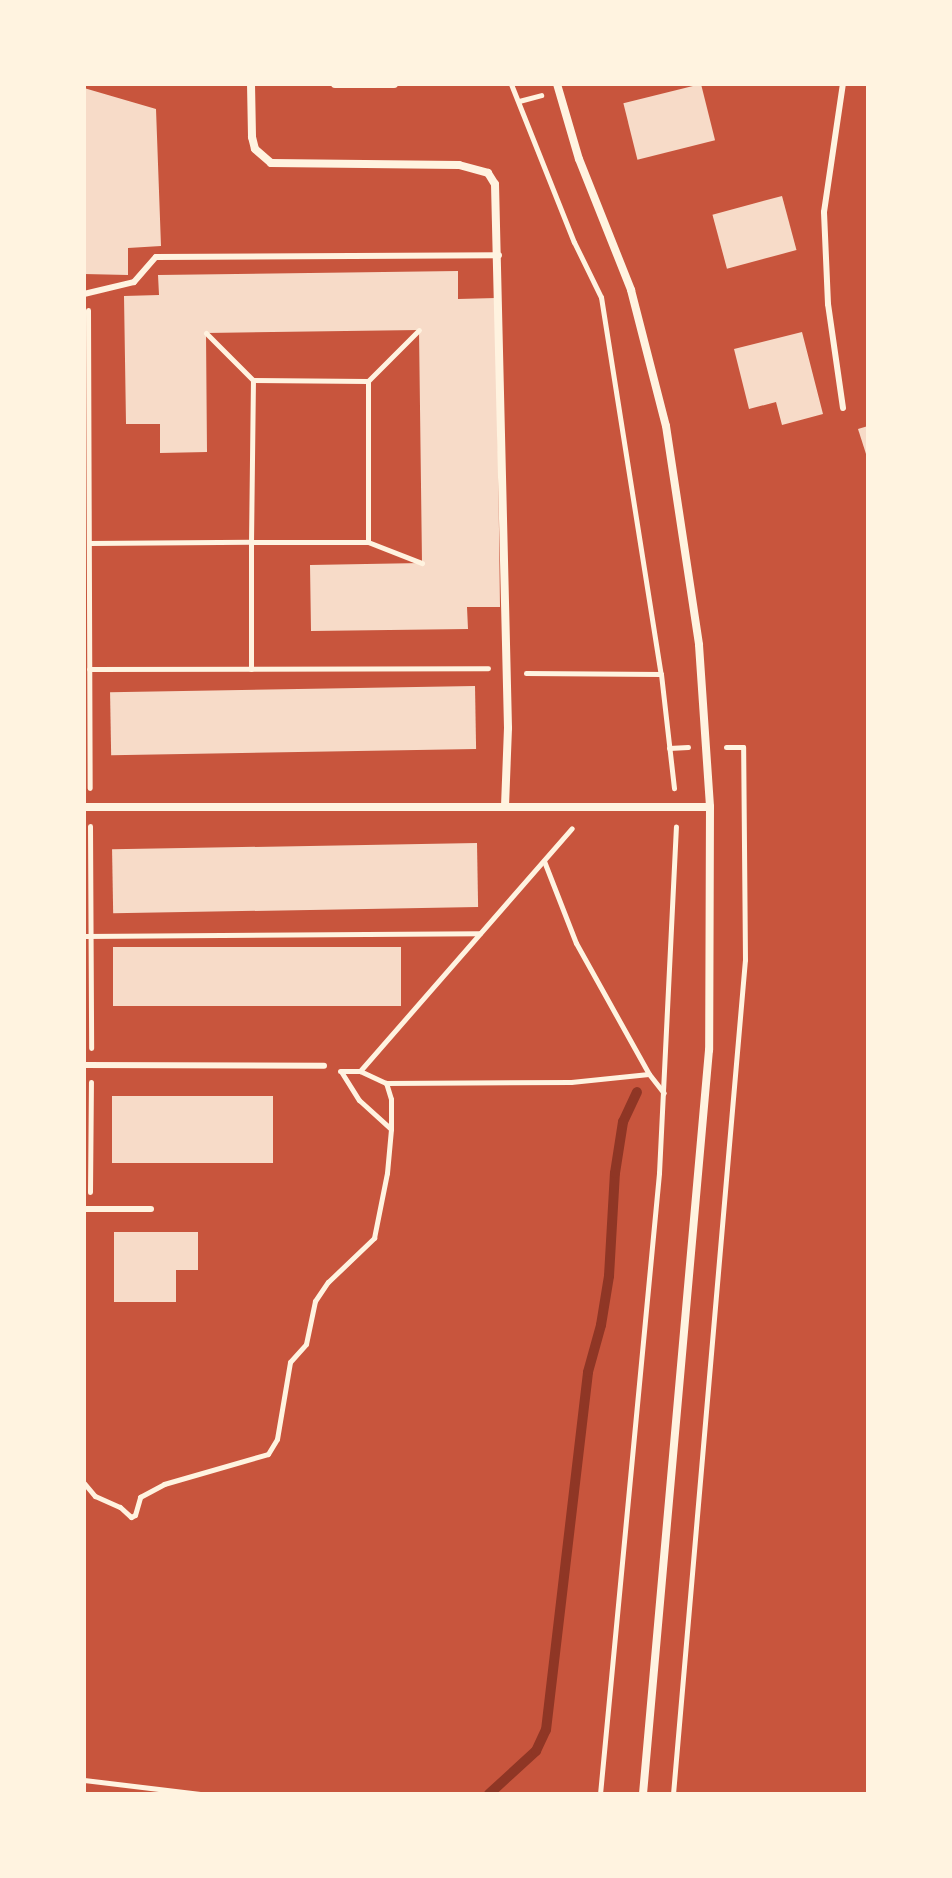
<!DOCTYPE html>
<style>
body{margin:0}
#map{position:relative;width:952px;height:1878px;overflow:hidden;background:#c8553d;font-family:"Source Serif 4",serif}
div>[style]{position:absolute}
.stream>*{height:10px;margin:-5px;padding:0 5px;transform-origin:5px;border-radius:5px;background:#8f3625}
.building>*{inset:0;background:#f7dbc8;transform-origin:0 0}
.path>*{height:5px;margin:-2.5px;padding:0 2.5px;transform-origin:2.5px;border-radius:2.5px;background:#fff3e0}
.service>*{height:6px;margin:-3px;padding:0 3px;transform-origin:3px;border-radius:3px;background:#fff3e0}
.minor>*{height:8px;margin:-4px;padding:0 4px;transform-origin:4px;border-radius:4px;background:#fff3e0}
span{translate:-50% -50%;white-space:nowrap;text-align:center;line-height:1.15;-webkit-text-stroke:8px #fff3e0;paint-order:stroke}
.frame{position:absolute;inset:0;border:86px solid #fff3e0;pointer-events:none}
</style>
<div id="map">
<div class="stream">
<div style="left:489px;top:1794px;width:64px;rotate:-42.5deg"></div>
<div style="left:536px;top:1751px;width:23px;rotate:-65deg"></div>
<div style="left:546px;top:1730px;width:360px;rotate:-83.3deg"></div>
<div style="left:588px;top:1372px;width:49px;rotate:-74.5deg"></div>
<div style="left:601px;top:1325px;width:50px;rotate:-80.7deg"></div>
<div style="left:609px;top:1276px;width:103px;rotate:-86.7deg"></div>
<div style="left:615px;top:1173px;width:52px;rotate:-81.1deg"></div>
<div style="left:623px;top:1122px;width:33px;rotate:-65deg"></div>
</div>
<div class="building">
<div style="left:701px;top:84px;width:58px;height:80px;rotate:76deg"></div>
<div style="clip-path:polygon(84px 88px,156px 109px,161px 246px,128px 248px,128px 275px,84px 274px)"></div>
<div style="left:782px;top:196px;width:56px;height:72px;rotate:75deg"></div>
<div style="clip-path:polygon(458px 271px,458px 299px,496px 298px,500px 607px,467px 607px,468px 629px,311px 631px,310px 565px,422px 563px,419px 330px,206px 333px,207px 452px,160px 453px,160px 424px,126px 424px,124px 296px,159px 295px,158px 275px)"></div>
<div style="clip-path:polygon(802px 332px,823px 414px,782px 425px,776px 402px,749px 409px,734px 349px)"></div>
<div style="clip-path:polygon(868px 426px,868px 457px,867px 457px,858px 429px)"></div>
<div style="left:475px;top:686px;width:63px;height:365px;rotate:89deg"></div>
<div style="left:477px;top:843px;width:64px;height:365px;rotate:89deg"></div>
<div style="left:401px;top:947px;width:59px;height:288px;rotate:90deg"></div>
<div style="left:112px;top:1096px;width:161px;height:67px"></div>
<div style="clip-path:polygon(114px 1232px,198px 1232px,198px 1270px,176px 1270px,176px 1302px,114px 1302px)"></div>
</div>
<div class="path">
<div style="left:511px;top:84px;width:170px;rotate:68.3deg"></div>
<div style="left:574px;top:242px;width:61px;rotate:63.9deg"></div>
<div style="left:601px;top:297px;width:382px;rotate:81deg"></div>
<div style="left:661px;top:674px;width:115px;rotate:83.5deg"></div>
<div style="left:519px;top:101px;width:23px;rotate:-15deg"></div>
<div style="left:88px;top:310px;width:478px;rotate:89.8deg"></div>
<div style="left:206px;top:333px;width:66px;rotate:45deg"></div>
<div style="left:253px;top:380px;width:115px;rotate:0.5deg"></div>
<div style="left:368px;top:381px;width:161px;rotate:90deg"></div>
<div style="left:368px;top:542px;width:117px;rotate:180deg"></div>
<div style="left:251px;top:542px;width:162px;rotate:-89.3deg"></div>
<div style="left:368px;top:381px;width:72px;rotate:-45deg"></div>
<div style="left:368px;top:542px;width:58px;rotate:21.3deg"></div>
<div style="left:89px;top:543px;width:162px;rotate:-0.4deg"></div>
<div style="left:251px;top:542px;width:127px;rotate:90deg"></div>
<div style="left:89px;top:669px;width:399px;rotate:-0.1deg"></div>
<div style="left:526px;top:673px;width:135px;rotate:0.4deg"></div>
<div style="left:669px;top:748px;width:19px;rotate:-3deg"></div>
<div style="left:90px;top:826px;width:222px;rotate:89.7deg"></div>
<div style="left:544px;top:861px;width:88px;rotate:68.7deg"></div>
<div style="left:576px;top:943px;width:150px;rotate:60.9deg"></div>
<div style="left:649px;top:1074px;width:24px;rotate:52deg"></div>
<div style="left:84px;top:936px;width:396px;rotate:-0.4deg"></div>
<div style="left:340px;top:1071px;width:20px"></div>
<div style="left:360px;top:1071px;width:322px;rotate:-48.9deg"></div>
<div style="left:360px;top:1071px;width:29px;rotate:25deg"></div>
<div style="left:386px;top:1083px;width:185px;rotate:-0.3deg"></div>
<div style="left:571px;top:1082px;width:78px;rotate:-5.9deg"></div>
<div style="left:342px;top:1073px;width:32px;rotate:58deg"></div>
<div style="left:359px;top:1100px;width:43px;rotate:42.2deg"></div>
<div style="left:90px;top:1192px;width:110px;rotate:-89.5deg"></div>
<div style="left:84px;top:1483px;width:17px;rotate:50deg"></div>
<div style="left:95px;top:1496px;width:27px;rotate:24deg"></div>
<div style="left:120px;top:1507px;width:15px;rotate:42deg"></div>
<div style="left:131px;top:1517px;width:4px;rotate:-27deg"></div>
<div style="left:135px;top:1515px;width:19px;rotate:-74deg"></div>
<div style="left:140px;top:1497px;width:27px;rotate:-28deg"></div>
<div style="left:164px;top:1484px;width:108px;rotate:-16.1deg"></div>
<div style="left:268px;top:1454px;width:17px;rotate:-59deg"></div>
<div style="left:277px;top:1439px;width:78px;rotate:-80.4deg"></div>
<div style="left:290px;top:1362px;width:24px;rotate:-48deg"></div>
<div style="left:306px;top:1344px;width:44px;rotate:-78.2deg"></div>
<div style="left:315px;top:1301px;width:23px;rotate:-56deg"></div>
<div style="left:328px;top:1282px;width:64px;rotate:-43.7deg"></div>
<div style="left:374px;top:1238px;width:66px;rotate:-78.7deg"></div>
<div style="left:387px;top:1173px;width:44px;rotate:-84.8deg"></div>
<div style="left:391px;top:1129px;width:30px;rotate:-90deg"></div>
<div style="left:391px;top:1099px;width:17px;rotate:-107deg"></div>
<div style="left:84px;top:1780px;width:117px;rotate:6.9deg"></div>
<div style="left:600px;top:1794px;width:624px;rotate:-84.57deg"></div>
<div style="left:659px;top:1173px;width:347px;rotate:-87.2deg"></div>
<div style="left:673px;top:1794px;width:837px;rotate:-85.07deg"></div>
<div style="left:745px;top:960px;width:213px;rotate:-90.5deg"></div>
<div style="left:743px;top:747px;width:17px;rotate:180deg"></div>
</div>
<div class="service">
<div style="left:84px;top:294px;width:51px;rotate:-13.5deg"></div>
<div style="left:134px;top:282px;width:33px;rotate:-49deg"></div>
<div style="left:156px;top:257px;width:343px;rotate:-0.3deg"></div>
<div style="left:843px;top:408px;width:105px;rotate:-98.2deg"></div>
<div style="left:828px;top:304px;width:92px;rotate:-92.5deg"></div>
<div style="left:824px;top:212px;width:129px;rotate:-81.6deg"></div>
<div style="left:84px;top:1065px;width:240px;rotate:0.2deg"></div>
<div style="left:84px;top:1209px;width:67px"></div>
</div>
<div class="minor">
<div style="left:251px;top:84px;width:53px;rotate:88.9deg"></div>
<div style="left:252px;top:137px;width:12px;rotate:76deg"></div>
<div style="left:255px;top:149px;width:21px;rotate:41deg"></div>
<div style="left:271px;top:163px;width:188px;rotate:0.6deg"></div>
<div style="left:459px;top:165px;width:30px;rotate:15deg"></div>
<div style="left:488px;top:173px;width:13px;rotate:58deg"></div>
<div style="left:495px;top:184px;width:544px;rotate:88.63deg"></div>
<div style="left:508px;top:728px;width:79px;rotate:92.2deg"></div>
<div style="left:335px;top:84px;width:59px"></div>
<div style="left:557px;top:84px;width:78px;rotate:73.7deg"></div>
<div style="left:579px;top:159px;width:141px;rotate:68.3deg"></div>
<div style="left:631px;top:290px;width:140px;rotate:75.6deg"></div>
<div style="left:666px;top:426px;width:221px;rotate:81.4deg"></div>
<div style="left:699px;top:645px;width:162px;rotate:86.1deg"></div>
<div style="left:710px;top:807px;width:243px;rotate:90.2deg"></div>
<div style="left:709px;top:1050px;width:747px;rotate:95.07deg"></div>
<div style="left:84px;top:807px;width:626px"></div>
</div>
<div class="frame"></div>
</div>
